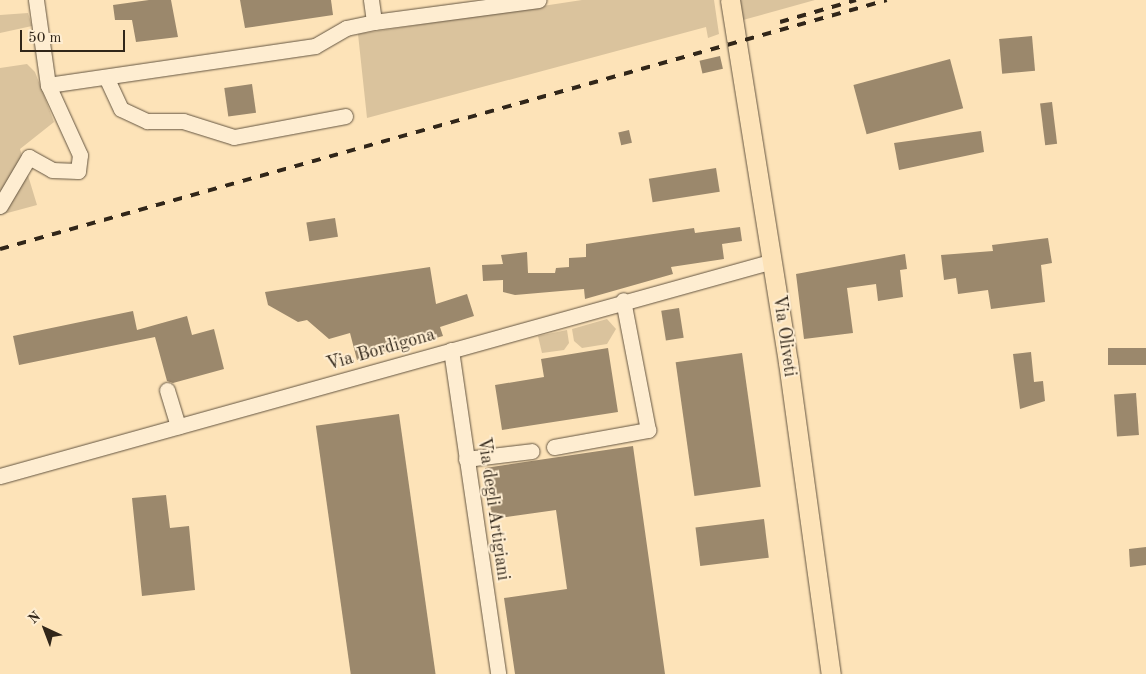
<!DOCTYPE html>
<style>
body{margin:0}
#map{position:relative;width:1146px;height:674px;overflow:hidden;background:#fde3b8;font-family:"Old Standard TT",serif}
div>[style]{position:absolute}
.green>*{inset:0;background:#dac39d}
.building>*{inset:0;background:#9b886c;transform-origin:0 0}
.roads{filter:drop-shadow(0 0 1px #645541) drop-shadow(0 0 1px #645541)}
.minor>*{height:15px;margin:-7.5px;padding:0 7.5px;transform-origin:7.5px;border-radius:7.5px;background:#feedd1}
.major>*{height:19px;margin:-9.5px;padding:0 9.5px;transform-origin:9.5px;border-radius:9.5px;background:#fde3b8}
.rail>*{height:4px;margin-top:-2px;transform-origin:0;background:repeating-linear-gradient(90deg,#312619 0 9px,transparent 0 18px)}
span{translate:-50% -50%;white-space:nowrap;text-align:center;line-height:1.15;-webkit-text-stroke:4px #feedd1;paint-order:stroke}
.street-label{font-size:18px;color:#312619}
.north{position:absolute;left:20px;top:604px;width:50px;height:50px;-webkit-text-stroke:4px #feedd1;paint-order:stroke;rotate:317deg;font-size:14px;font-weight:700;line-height:20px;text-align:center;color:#312619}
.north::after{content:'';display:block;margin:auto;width:18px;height:22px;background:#312619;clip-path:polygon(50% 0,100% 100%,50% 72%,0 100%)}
.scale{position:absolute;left:20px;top:30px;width:105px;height:22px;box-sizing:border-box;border:2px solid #312619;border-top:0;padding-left:6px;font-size:15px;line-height:18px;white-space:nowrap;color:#312619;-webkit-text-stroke:4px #feedd1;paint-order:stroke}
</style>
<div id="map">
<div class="green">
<div style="clip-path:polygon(582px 0,714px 0,719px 34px,708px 38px,706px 27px,367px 118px,358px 34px)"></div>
<div style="clip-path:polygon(740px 0,815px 0,743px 20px)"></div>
<div style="clip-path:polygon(28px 13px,32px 26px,0 33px,0 15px)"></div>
<div style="clip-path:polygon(27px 64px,35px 72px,54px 122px,20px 149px,37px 205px,0 215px,0 68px)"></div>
<div style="clip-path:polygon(607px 319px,616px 329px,607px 344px,582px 348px,574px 341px,572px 329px)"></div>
<div style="clip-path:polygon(567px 330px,569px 343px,564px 350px,542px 353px,538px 336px)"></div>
</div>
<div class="building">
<div style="clip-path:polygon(149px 0,171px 0,178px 37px,136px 42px,132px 20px,115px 20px,113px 5px)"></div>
<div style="clip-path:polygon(240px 0,331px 0,333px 15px,245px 28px)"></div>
<div style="left:1032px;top:36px;width:35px;height:33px;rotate:85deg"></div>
<div style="left:720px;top:56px;width:13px;height:21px;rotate:77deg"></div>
<div style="left:950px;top:59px;width:51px;height:100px;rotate:75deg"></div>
<div style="left:252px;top:84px;width:29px;height:28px;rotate:82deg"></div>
<div style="left:1052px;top:102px;width:42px;height:12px;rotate:83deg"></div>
<div style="left:629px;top:130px;width:13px;height:11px;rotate:77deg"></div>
<div style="clip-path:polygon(981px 131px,984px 152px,899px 170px,894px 143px)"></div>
<div style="left:716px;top:168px;width:24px;height:68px;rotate:81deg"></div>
<div style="left:335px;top:218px;width:19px;height:29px;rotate:81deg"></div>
<div style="clip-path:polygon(740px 227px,742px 241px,722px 244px,724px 259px,671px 267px,673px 274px,585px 299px,584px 289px,515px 295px,503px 292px,503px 280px,483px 281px,482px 265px,503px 264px,501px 255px,527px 252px,528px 273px,555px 273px,556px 268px,569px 267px,569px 258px,586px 257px,586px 244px,694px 228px,695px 233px)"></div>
<div style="clip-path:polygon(1048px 238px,1052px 263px,1041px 265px,1045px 302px,991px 309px,988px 290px,958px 294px,956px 278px,944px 280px,941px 255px,993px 251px,992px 245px)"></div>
<div style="clip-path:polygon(905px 254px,907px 269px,900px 270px,903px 297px,878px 301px,876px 284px,847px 288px,853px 333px,804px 339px,796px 274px)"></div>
<div style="clip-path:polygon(430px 267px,436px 304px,467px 294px,474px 316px,440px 327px,443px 336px,357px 360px,350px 333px,329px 339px,307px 320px,298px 322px,268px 305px,265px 292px)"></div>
<div style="left:679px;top:308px;width:30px;height:18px;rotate:81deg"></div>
<div style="clip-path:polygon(133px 311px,137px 330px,187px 316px,192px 335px,214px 329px,224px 369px,173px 383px,167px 381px,155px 337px,19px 365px,13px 336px)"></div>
<div style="clip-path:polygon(608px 348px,618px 412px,502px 430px,495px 385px,544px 377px,541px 359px)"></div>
<div style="left:1146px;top:348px;width:17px;height:38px;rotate:90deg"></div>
<div style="clip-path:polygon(1031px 352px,1034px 382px,1043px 381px,1045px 401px,1020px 409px,1013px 354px)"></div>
<div style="left:742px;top:353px;width:135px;height:67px;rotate:82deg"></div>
<div style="left:1136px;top:393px;width:42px;height:22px;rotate:86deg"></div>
<div style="left:399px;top:414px;width:263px;height:84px;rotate:82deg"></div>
<div style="clip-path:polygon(633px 446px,665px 674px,515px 674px,504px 598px,567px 589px,556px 510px,492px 519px,485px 468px)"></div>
<div style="clip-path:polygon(166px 495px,170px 528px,189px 526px,195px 590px,142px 596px,132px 498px)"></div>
<div style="left:764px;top:519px;width:39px;height:69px;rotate:83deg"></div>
<div style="clip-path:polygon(1146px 547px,1146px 565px,1130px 567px,1129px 549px)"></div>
</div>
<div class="roads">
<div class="minor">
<div style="left:36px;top:0;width:86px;rotate:82deg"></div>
<div style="left:48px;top:85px;width:270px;rotate:-8.3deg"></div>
<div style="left:315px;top:46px;width:36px;rotate:-30deg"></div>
<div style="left:346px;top:28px;width:29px;rotate:-12deg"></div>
<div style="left:374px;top:22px;width:166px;rotate:-7.6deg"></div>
<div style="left:371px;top:0;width:22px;rotate:82deg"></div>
<div style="left:106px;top:77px;width:35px;rotate:65deg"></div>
<div style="left:121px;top:109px;width:29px;rotate:25deg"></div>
<div style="left:147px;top:121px;width:36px"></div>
<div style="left:183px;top:121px;width:53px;rotate:17.4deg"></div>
<div style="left:234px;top:137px;width:113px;rotate:-10.7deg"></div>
<div style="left:0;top:206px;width:57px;rotate:-59.4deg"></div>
<div style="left:29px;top:157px;width:26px;rotate:29deg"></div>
<div style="left:52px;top:170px;width:26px;rotate:2deg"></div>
<div style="left:78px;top:171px;width:16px;rotate:-83deg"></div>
<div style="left:80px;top:155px;width:77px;rotate:-114.6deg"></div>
<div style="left:451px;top:350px;width:327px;rotate:81.7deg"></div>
<div style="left:167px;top:390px;width:38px;rotate:73deg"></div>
<div style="left:554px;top:447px;width:96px;rotate:-10.3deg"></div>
<div style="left:648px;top:430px;width:132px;rotate:-100.9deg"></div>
<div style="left:466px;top:459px;width:66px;rotate:-6.9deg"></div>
<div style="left:0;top:476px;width:802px;rotate:-15.54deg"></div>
</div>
<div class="major">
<div style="left:730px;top:0;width:367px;rotate:80.9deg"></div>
<div style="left:788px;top:362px;width:315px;rotate:82.2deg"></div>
</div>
</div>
<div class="rail">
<div style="left:780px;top:22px;width:79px;rotate:-16.1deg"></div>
<div style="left:0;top:249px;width:921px;rotate:-15.68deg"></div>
</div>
<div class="street-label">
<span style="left:784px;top:336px;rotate:82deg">Via Oliveti</span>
<span style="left:381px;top:350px;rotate:-16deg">Via Bordigona</span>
<span style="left:493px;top:509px;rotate:82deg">Via degli Artigiani</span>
</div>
<div class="north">N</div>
<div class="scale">50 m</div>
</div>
